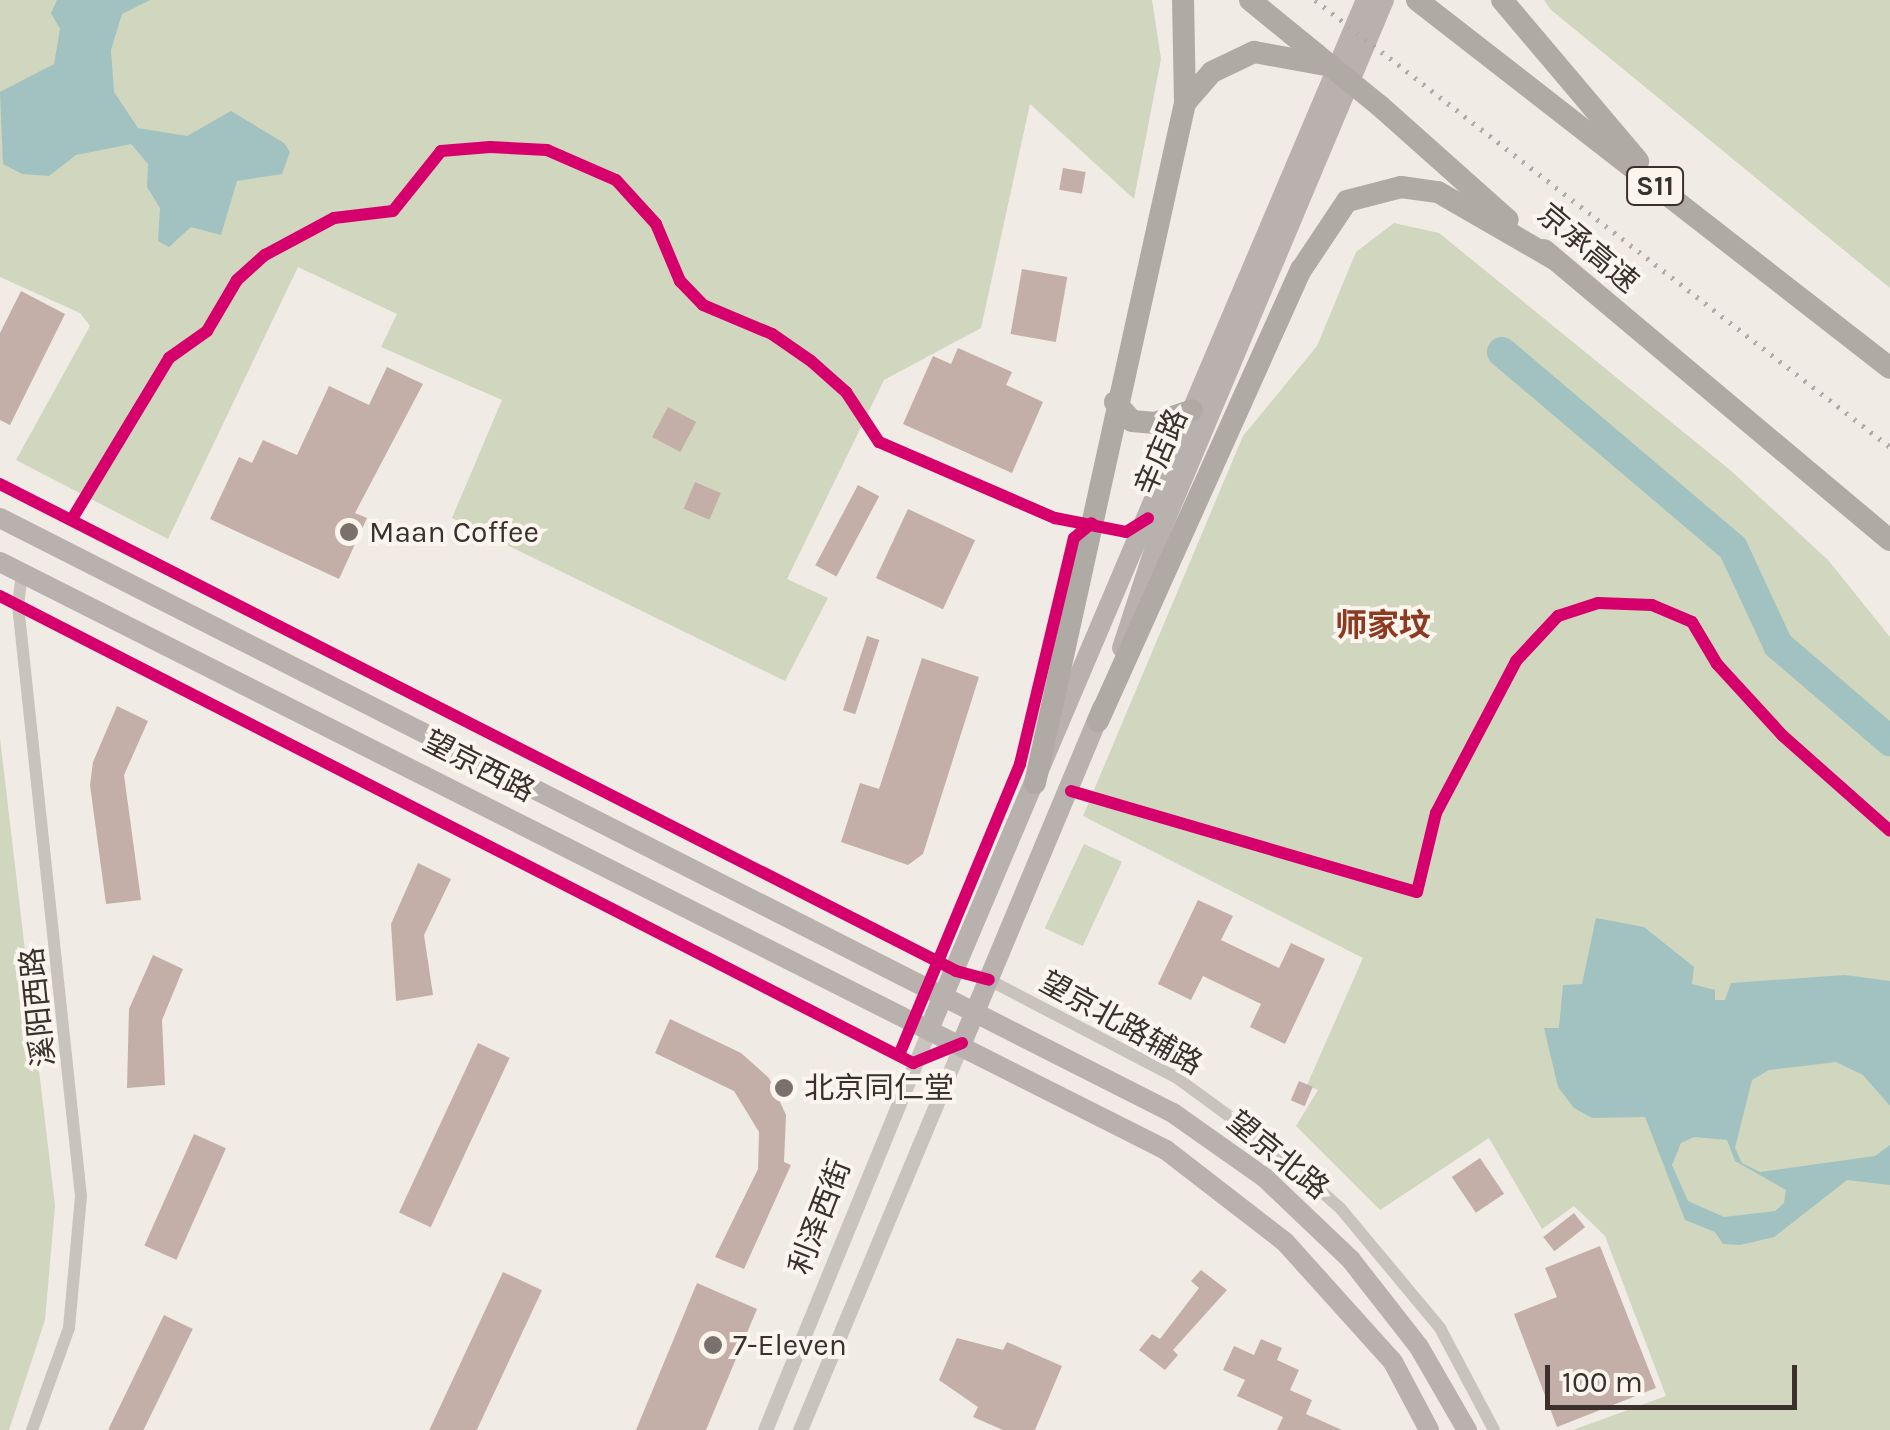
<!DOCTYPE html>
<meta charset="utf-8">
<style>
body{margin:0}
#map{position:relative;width:1890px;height:1430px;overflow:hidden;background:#f0ebe5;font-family:Karla,"Noto Sans SC",sans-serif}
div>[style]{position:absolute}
.green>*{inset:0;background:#d1d6bf;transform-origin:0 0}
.water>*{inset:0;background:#a1c2c1}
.river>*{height:30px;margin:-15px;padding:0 15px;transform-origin:15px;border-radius:15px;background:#a1c2c1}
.building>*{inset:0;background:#c3afa7;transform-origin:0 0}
.minor>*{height:12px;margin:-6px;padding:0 6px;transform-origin:6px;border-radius:6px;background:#c9c3be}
.tertiary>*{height:15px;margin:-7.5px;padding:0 7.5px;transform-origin:7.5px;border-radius:7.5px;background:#c9c3be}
.primary>*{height:20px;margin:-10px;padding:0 10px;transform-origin:10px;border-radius:10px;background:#b8b1ad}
.motorway>*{height:22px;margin:-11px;padding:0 11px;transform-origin:11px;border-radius:11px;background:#afaaa4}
.rail>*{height:5px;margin-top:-2.5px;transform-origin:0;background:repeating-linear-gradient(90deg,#b1aca8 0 2.5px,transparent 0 10.5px)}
.motorway-bridge>*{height:22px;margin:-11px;padding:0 11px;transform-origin:11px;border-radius:11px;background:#afaaa4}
.cycleway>*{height:12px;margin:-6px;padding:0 6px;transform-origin:6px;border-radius:6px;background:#d6006c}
.dots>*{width:28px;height:28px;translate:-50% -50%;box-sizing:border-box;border:5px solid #fbf5ee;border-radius:50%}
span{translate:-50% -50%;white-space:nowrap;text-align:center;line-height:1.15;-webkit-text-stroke:8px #fbf5ee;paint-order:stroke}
.shield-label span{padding:2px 8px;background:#fbf5ee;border:2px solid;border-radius:8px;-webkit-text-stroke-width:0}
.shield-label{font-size:28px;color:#3b302b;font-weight:700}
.street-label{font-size:30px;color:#3b302b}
.poi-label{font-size:30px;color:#3b302b}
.left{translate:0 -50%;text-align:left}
.neighbourhood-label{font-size:32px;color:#8c3b22;font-weight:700}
.scale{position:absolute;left:1545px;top:1365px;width:252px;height:45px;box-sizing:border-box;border:5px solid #3b302b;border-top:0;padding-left:12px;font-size:30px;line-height:35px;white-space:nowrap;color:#3b302b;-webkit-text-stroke:8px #fbf5ee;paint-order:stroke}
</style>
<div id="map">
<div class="green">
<div style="clip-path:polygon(0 0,1152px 0,1161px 59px,1134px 199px,1030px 104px,981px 328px,884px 380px,787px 579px,828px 598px,785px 681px,452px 518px,502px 400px,381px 347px,397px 314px,298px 267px,168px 539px,16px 460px,90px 326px,80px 313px,0 277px)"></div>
<div style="clip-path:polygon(1544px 0,1890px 0,1890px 288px,1550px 9px)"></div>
<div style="clip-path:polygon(1394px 223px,1439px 233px,1730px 470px,1828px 560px,1890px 637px,1890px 1430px,1573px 1430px,1666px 1396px,1605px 1236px,1574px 1206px,1542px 1229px,1489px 1138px,1380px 1210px,1296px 1126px,1318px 1090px,1307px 1085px,1363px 958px,1083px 816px,1243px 436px,1317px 346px,1356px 252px)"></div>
<div style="clip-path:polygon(0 738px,55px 1206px,45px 1320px,9px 1430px,0 1430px)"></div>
<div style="left:1084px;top:844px;width:42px;height:93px;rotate:25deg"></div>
</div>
<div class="water">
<div style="clip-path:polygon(57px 0,150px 0,122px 14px,111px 50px,114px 92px,138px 128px,187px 136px,231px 111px,284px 143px,290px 152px,282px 174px,237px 181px,221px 235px,191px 227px,169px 247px,158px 241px,160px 208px,147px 187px,148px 164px,131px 144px,76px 155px,49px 176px,22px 174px,3px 164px,0 92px,54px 64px,60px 29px,51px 13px)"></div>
<div style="clip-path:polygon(evenodd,1596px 918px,1644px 927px,1694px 967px,1692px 984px,1715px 990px,1715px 1000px,1725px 1000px,1731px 983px,1845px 975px,1890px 981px,1890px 1106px,1863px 1075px,1836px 1062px,1769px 1070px,1752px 1080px,1735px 1148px,1742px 1163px,1760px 1172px,1875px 1156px,1890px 1145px,1890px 1185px,1847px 1180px,1774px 1237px,1740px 1245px,1723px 1244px,1715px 1232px,1685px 1220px,1645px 1117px,1592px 1118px,1574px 1108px,1558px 1087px,1544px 1028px,1559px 1028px,1563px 985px,1582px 984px,1596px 918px,1694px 1137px,1727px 1140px,1735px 1161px,1786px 1190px,1784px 1203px,1775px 1211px,1724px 1217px,1688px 1201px,1672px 1165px,1681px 1143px,1694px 1137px)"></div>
</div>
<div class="river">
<div style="left:1502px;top:352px;width:303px;rotate:40.3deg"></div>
<div style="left:1733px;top:548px;width:107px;rotate:65.1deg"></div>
<div style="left:1778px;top:645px;width:148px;rotate:40.6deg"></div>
</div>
<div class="building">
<div style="left:1063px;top:168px;width:23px;height:22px;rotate:10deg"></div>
<div style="left:1022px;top:269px;width:46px;height:66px;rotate:10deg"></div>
<div style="clip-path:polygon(21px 291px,65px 314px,10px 425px,0 420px,0 333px)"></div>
<div style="clip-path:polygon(958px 348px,1012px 372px,1006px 385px,1043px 402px,1012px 473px,903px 424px,933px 356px,951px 364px)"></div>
<div style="clip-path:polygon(387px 367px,423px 384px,355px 513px,367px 518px,339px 579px,210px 519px,239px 457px,252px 463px,263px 440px,297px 455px,329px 386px,369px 405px)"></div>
<div style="left:668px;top:407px;width:32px;height:34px;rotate:28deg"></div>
<div style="left:695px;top:482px;width:28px;height:29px;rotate:23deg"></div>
<div style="left:858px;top:485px;width:24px;height:91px;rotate:28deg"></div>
<div style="left:908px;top:509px;width:74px;height:76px;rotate:25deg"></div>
<div style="left:867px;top:636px;width:13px;height:78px;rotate:18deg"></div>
<div style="clip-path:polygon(922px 658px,979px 677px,923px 854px,908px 865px,841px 842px,860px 783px,879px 789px)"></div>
<div style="clip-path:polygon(117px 706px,148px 721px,124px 775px,141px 900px,106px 904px,90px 785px,93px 762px)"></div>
<div style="clip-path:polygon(418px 863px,451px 879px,424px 935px,433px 995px,396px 1001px,391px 924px)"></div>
<div style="clip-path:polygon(1198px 900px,1233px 916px,1221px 940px,1279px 968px,1291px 943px,1325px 959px,1285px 1044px,1250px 1027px,1261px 1004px,1203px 976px,1191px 1000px,1158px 984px)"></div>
<div style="clip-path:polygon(153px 955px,183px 969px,162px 1020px,165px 1085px,127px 1088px,129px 1009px)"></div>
<div style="clip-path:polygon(670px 1019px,741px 1053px,769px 1078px,786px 1115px,784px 1162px,791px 1165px,744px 1269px,715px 1257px,758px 1169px,759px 1132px,734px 1091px,655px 1053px)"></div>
<div style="left:478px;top:1043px;width:35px;height:187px;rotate:25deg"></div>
<div style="left:1299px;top:1081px;width:15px;height:21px;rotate:23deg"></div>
<div style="left:194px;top:1134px;width:35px;height:122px;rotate:24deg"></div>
<div style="left:1480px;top:1158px;width:43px;height:34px;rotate:56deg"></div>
<div style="left:1574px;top:1213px;width:18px;height:39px;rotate:52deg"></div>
<div style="clip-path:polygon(1600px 1246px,1656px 1388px,1557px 1427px,1514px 1314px,1557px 1297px,1545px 1268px)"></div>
<div style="clip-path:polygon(1201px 1270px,1227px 1290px,1173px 1350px,1178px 1355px,1165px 1370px,1139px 1350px,1152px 1334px,1160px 1339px,1199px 1288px,1191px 1281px)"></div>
<div style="left:503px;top:1272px;width:43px;height:174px;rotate:25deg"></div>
<div style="clip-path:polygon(697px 1283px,757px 1309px,706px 1430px,636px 1430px)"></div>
<div style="left:164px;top:1315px;width:32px;height:127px;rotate:26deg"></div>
<div style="clip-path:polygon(957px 1338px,1003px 1350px,1007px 1342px,1062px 1366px,1035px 1430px,1003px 1430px,973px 1417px,978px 1407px,939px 1380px)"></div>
<div style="clip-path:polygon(1261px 1339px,1282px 1348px,1277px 1360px,1299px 1370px,1290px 1390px,1312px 1400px,1306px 1414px,1342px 1430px,1277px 1430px,1283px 1417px,1237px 1396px,1245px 1380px,1223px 1370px,1234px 1346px,1254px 1355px)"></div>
</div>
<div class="minor">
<div style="left:22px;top:573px;width:32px;rotate:97deg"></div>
<div style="left:18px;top:605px;width:594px;rotate:83.92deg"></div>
<div style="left:81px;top:1196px;width:133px;rotate:95.2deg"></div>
<div style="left:69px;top:1328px;width:109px;rotate:109.9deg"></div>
<div style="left:989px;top:980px;width:212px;rotate:27.5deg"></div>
<div style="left:1177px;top:1078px;width:120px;rotate:36.2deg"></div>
<div style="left:1274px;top:1149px;width:90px;rotate:41.8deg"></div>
<div style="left:1341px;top:1209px;width:155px;rotate:50.2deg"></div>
<div style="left:1440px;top:1328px;width:115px;rotate:62.1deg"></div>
</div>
<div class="tertiary">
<div style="left:765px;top:1430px;width:435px;rotate:-67.7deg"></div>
<div style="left:800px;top:1430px;width:420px;rotate:-67.3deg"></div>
</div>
<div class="primary">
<div style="left:0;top:518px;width:1315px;rotate:26.9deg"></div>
<div style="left:1173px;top:1113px;width:113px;rotate:35.2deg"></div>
<div style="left:1265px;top:1178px;width:119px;rotate:43.6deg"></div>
<div style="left:1351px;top:1260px;width:110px;rotate:52deg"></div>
<div style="left:1419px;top:1347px;width:96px;rotate:60deg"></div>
<div style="left:0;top:562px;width:1306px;rotate:26.76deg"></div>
<div style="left:1166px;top:1150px;width:150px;rotate:37.7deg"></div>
<div style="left:1285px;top:1242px;width:161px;rotate:48deg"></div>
<div style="left:1393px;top:1362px;width:77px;rotate:62.1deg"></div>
<div style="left:1122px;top:648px;width:119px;rotate:-71.9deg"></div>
<div style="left:1159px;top:535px;width:580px;rotate:-67.19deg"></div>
<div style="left:930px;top:1027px;width:1116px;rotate:-67deg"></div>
<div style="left:962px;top:1043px;width:363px;rotate:-67.3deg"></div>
</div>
<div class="motorway">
<div style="left:1250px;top:0;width:85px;rotate:39.3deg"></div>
<div style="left:1417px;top:0;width:599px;rotate:37.88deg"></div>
<div style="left:1502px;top:0;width:211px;rotate:49.8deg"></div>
<div style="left:1185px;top:103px;width:41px;rotate:-48.9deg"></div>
<div style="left:1212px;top:72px;width:47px;rotate:-25.5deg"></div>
<div style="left:1254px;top:52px;width:78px;rotate:10.3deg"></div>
<div style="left:1380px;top:106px;width:171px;rotate:41.7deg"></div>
<div style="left:1544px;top:250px;width:451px;rotate:40deg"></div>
<div style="left:1115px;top:402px;width:25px;rotate:48deg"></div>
<div style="left:1132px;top:421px;width:23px;rotate:5deg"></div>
<div style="left:1155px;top:423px;width:39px;rotate:-19deg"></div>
<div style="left:1098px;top:721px;width:495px;rotate:-65.8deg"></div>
<div style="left:1301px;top:270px;width:83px;rotate:-56.3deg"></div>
<div style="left:1347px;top:201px;width:56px;rotate:-14.5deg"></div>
<div style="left:1401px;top:187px;width:37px;rotate:8deg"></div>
<div style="left:1438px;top:192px;width:134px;rotate:30deg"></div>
<div style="left:1035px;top:783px;width:696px;rotate:-77.56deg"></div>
<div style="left:1185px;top:103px;width:103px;rotate:-91.1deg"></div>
</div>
<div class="rail">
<div style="left:1315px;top:0;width:728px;rotate:37.86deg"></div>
</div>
<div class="motorway-bridge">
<div style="left:1316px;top:54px;width:82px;rotate:39.1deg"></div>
</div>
<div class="cycleway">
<div style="left:0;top:484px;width:1073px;rotate:26.99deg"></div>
<div style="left:956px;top:971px;width:34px;rotate:15deg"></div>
<div style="left:72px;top:519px;width:188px;rotate:-58.9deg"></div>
<div style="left:169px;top:358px;width:47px;rotate:-35.4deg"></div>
<div style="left:207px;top:331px;width:59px;rotate:-59.5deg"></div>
<div style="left:237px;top:280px;width:38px;rotate:-42deg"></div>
<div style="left:265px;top:255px;width:78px;rotate:-28.2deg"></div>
<div style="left:334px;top:218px;width:59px;rotate:-6.8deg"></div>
<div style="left:393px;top:211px;width:77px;rotate:-51.3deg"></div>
<div style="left:441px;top:151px;width:49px;rotate:-4.7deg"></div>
<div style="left:490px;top:147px;width:57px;rotate:3deg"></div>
<div style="left:547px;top:150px;width:75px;rotate:23.5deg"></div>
<div style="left:616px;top:180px;width:59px;rotate:47.7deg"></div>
<div style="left:656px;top:224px;width:62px;rotate:67.2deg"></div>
<div style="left:680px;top:281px;width:33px;rotate:46deg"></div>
<div style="left:703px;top:305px;width:75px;rotate:22.8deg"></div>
<div style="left:772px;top:334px;width:47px;rotate:34.7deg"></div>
<div style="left:811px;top:361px;width:47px;rotate:41.5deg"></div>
<div style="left:846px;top:392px;width:60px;rotate:56.6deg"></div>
<div style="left:879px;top:442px;width:192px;rotate:23.4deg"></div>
<div style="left:1055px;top:518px;width:72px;rotate:11.2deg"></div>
<div style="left:1126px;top:532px;width:26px;rotate:-32deg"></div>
<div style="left:0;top:596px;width:1026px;rotate:27.09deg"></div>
<div style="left:913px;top:1063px;width:53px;rotate:-22.2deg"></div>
<div style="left:1071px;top:791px;width:360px;rotate:16.3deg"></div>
<div style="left:1417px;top:892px;width:81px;rotate:-76.5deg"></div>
<div style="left:1436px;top:813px;width:172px;rotate:-62.2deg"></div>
<div style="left:1516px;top:661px;width:62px;rotate:-47deg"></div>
<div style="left:1558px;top:616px;width:42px;rotate:-18deg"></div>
<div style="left:1598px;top:603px;width:54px;rotate:2.1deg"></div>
<div style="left:1652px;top:605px;width:43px;rotate:23deg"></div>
<div style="left:1692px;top:622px;width:49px;rotate:59.2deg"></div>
<div style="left:1717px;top:664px;width:96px;rotate:47.5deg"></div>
<div style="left:1782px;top:735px;width:144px;rotate:41.6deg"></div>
<div style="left:899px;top:1055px;width:315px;rotate:-67.4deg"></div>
<div style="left:1020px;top:764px;width:232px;rotate:-76.6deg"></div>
<div style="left:1074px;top:538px;width:23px;rotate:-40deg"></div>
</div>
<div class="dots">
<div style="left:349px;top:532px;background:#7a716c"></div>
<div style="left:784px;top:1088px;background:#7a716c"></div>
<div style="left:713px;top:1345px;background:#7a716c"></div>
</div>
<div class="shield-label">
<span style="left:1655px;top:186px">S11</span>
</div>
<div class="street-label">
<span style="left:1588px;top:248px;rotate:40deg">京承高速</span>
<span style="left:1161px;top:452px;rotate:-67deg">辛店路</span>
<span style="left:479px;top:766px;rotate:27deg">望京西路</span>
<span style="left:38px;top:1007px;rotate:-96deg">溪阳西路</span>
<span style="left:1121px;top:1023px;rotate:29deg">望京北路辅路</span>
<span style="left:1278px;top:1155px;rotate:39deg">望京北路</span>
<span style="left:820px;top:1217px;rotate:-69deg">利泽西街</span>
</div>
<div class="poi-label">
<span class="left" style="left:369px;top:532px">Maan Coffee</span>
<span class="left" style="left:804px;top:1088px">北京同仁堂</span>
<span class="left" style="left:733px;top:1345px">7-Eleven</span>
</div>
<div class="neighbourhood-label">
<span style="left:1383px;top:626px">师家坟</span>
</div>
<div class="scale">100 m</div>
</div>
